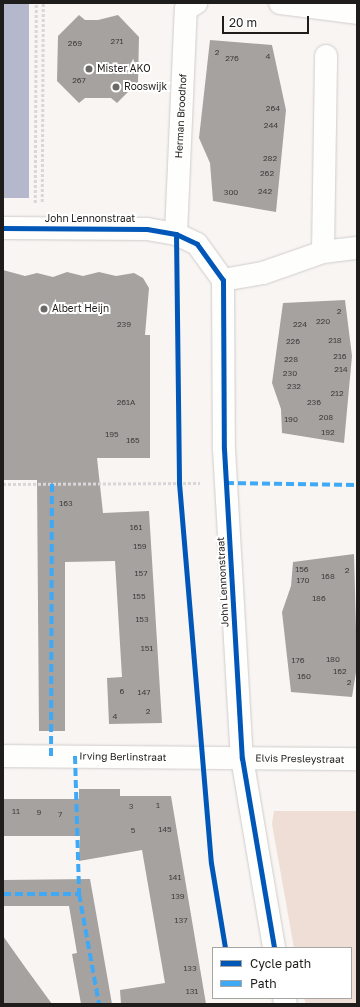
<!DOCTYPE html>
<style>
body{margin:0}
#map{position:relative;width:360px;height:1007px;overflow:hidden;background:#f9f5f3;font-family:"Golos Text",sans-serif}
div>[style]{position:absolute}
.green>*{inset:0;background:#efded6}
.water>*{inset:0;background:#b5b8cd;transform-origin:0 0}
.building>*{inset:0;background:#a5a2a0}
.path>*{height:2.5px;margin-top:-1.25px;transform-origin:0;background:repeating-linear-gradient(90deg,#d8d7d7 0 3px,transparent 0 5px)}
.roads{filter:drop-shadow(0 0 1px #d0cccb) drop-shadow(0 0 1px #d0cccb)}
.minor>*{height:22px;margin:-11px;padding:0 11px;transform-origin:11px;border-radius:11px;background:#fefefd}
.quiet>*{height:4px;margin-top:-2px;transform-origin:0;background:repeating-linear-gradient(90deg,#3fa9f5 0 8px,transparent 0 12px)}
.cycleway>*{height:5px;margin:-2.5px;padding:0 2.5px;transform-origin:2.5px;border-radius:2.5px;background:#0057b8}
.dots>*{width:11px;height:11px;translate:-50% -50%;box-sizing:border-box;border:2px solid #fff;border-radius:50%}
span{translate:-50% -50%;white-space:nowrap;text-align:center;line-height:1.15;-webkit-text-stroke:4px #fff;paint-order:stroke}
.number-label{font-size:8px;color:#403e3c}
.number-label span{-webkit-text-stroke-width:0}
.poi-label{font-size:10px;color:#1f1d1b}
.left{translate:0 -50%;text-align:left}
.street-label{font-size:10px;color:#1f1d1b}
.frame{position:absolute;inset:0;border:4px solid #1f1d1b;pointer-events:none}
.legend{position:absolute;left:212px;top:947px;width:140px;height:52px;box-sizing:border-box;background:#fff;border:1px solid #a5a5a4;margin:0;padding:5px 7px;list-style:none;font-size:12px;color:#1f1d1b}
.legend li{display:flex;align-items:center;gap:8px;height:20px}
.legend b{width:20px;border:1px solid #a5a5a4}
.scale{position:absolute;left:222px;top:16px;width:87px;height:18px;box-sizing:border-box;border:2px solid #1f1d1b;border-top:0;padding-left:5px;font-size:12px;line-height:14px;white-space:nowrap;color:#1f1d1b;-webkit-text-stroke:3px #fff;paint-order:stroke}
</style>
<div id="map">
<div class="green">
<div style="clip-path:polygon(274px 811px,357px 811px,357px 1004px,306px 1004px,304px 998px,351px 998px,351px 948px,294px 948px,272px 824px)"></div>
</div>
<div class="water">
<div style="left:3px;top:3px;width:26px;height:195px"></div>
</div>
<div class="building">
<div style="clip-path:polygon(79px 15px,85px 20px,98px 20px,118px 15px,139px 37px,138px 82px,117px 103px,111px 98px,85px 98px,79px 103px,57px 81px,58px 36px)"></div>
<div style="clip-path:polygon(210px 40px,272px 45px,286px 110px,276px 212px,213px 201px,210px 163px,199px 138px)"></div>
<div style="clip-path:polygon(3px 270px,25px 276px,37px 273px,53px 277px,67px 272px,83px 276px,99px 272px,116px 276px,134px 273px,143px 278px,149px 288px,145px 335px,150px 335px,150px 458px,97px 458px,103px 513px,149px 511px,162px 723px,109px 724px,107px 678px,122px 677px,115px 561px,65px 562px,65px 731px,39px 731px,37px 480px,3px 480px)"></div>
<div style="clip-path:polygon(345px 300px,352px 356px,344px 443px,282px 433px,281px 409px,272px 383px,283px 303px)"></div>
<div style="clip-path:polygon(354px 554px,357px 666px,352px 697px,291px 692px,282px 612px,291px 586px,293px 562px)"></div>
<div style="clip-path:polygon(79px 789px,120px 789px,120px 796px,171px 796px,206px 1004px,121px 1004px,120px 990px,165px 983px,142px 850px,79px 861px,80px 836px,3px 836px,3px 799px,79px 799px)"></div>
<div style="clip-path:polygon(90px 879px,95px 907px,112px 1004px,81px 1004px,72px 954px,77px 953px,69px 906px,3px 906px,3px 880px)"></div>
<div style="clip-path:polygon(3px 936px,25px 967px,52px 1004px,3px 1004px)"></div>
</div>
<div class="path">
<div style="left:42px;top:202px;width:199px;rotate:-89.7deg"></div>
<div style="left:35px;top:203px;width:200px;rotate:-89.7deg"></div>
<div style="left:3px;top:484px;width:197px;rotate:-0.3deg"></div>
</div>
<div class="roads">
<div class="minor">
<div style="left:280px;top:3px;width:78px;rotate:7.4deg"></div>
<div style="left:3px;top:228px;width:144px;rotate:0.4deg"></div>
<div style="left:147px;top:229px;width:29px;rotate:10deg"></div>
<div style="left:176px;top:234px;width:23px;rotate:25deg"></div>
<div style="left:197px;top:244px;width:44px;rotate:54.2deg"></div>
<div style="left:223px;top:280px;width:169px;rotate:89.7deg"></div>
<div style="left:224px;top:449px;width:310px;rotate:86.7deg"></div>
<div style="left:242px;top:758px;width:193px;rotate:80.4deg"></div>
<div style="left:176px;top:234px;width:225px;rotate:-87.5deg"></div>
<div style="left:186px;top:9px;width:12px;rotate:-31deg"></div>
<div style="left:323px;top:252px;width:196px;rotate:-89.1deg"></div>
<div style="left:223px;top:280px;width:41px;rotate:-9.9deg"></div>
<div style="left:263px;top:273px;width:64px;rotate:-19.3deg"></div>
<div style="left:323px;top:252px;width:34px;rotate:-7deg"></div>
<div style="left:3px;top:756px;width:354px;rotate:0.5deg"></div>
<div style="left:284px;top:998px;width:6px;rotate:72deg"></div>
</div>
</div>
<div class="quiet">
<div style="left:226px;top:483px;width:131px;rotate:0.9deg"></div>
<div style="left:51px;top:756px;width:273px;rotate:-89.8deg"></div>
<div style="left:75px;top:756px;width:138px;rotate:88.3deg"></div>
<div style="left:79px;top:894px;width:112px;rotate:79.7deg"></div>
<div style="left:3px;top:894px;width:76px"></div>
</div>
<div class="cycleway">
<div style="left:3px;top:228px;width:144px;rotate:0.4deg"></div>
<div style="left:147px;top:229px;width:29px;rotate:10deg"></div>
<div style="left:176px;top:234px;width:23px;rotate:25deg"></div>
<div style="left:197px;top:244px;width:44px;rotate:54.2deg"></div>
<div style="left:223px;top:280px;width:169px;rotate:89.7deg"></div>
<div style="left:224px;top:449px;width:310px;rotate:86.7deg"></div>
<div style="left:242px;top:758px;width:193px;rotate:80.4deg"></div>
<div style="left:176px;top:234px;width:249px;rotate:89.3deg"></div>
<div style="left:179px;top:483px;width:381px;rotate:85.2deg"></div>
<div style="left:211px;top:863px;width:86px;rotate:80.6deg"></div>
</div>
<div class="dots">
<div style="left:89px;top:69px;background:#6b6967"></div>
<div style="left:116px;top:87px;background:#6b6967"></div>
<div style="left:44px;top:309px;background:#6b6967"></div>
</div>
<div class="number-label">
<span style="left:117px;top:42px">271</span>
<span style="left:75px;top:44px">269</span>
<span style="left:217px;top:53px">2</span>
<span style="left:268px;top:57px">4</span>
<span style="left:232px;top:59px">276</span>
<span style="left:79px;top:81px">267</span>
<span style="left:273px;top:109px">264</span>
<span style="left:271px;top:126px">244</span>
<span style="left:270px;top:159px">282</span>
<span style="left:267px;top:174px">262</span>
<span style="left:265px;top:192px">242</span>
<span style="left:231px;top:193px">300</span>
<span style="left:339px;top:312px">2</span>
<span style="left:323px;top:322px">220</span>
<span style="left:124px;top:325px">239</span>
<span style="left:300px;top:325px">224</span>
<span style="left:335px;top:341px">218</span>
<span style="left:293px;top:342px">226</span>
<span style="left:340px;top:357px">216</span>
<span style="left:291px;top:360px">228</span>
<span style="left:341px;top:370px">214</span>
<span style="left:290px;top:374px">230</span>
<span style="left:294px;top:387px">232</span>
<span style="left:337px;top:394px">212</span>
<span style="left:126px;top:403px">261A</span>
<span style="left:314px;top:403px">236</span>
<span style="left:326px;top:418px">208</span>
<span style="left:291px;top:420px">190</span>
<span style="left:328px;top:433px">192</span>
<span style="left:112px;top:435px">195</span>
<span style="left:133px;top:441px">165</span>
<span style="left:66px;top:504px">163</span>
<span style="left:136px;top:528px">161</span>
<span style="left:140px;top:547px">159</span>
<span style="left:302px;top:570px">156</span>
<span style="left:347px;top:571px">2</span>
<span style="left:141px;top:574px">157</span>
<span style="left:328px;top:577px">168</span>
<span style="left:303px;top:581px">170</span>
<span style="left:139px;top:597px">155</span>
<span style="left:319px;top:599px">186</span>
<span style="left:142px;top:620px">153</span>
<span style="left:147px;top:649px">151</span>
<span style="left:333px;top:660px">180</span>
<span style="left:298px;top:661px">176</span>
<span style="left:340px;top:672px">162</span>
<span style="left:304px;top:677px">160</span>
<span style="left:349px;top:683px">2</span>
<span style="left:122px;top:692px">6</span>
<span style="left:144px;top:693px">147</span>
<span style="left:148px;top:712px">2</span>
<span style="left:115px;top:717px">4</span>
<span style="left:158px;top:806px">1</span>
<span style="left:131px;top:807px">3</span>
<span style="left:16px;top:812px">11</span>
<span style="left:39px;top:813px">9</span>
<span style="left:60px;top:815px">7</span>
<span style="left:165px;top:830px">145</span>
<span style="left:133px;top:831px">5</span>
<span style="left:175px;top:878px">141</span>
<span style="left:178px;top:897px">139</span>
<span style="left:181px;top:921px">137</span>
<span style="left:190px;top:969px">133</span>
<span style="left:192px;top:992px">131</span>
</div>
<div class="poi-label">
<span class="left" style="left:97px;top:69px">Mister AKO</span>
<span class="left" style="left:124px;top:87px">Rooswijk</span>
<span class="left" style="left:52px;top:309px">Albert Heijn</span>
</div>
<div class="street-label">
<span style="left:181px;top:116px;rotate:-87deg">Herman Broodhof</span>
<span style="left:90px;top:219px">John Lennonstraat</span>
<span style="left:223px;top:582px;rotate:-93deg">John Lennonstraat</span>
<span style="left:123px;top:757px;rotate:1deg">Irving Berlinstraat</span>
<span style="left:300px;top:759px;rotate:1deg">Elvis Presleystraat</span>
</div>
<div class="frame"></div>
<ul class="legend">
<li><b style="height:5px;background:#0057b8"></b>Cycle path</li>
<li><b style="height:5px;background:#3fa9f5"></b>Path</li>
</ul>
<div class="scale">20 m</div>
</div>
